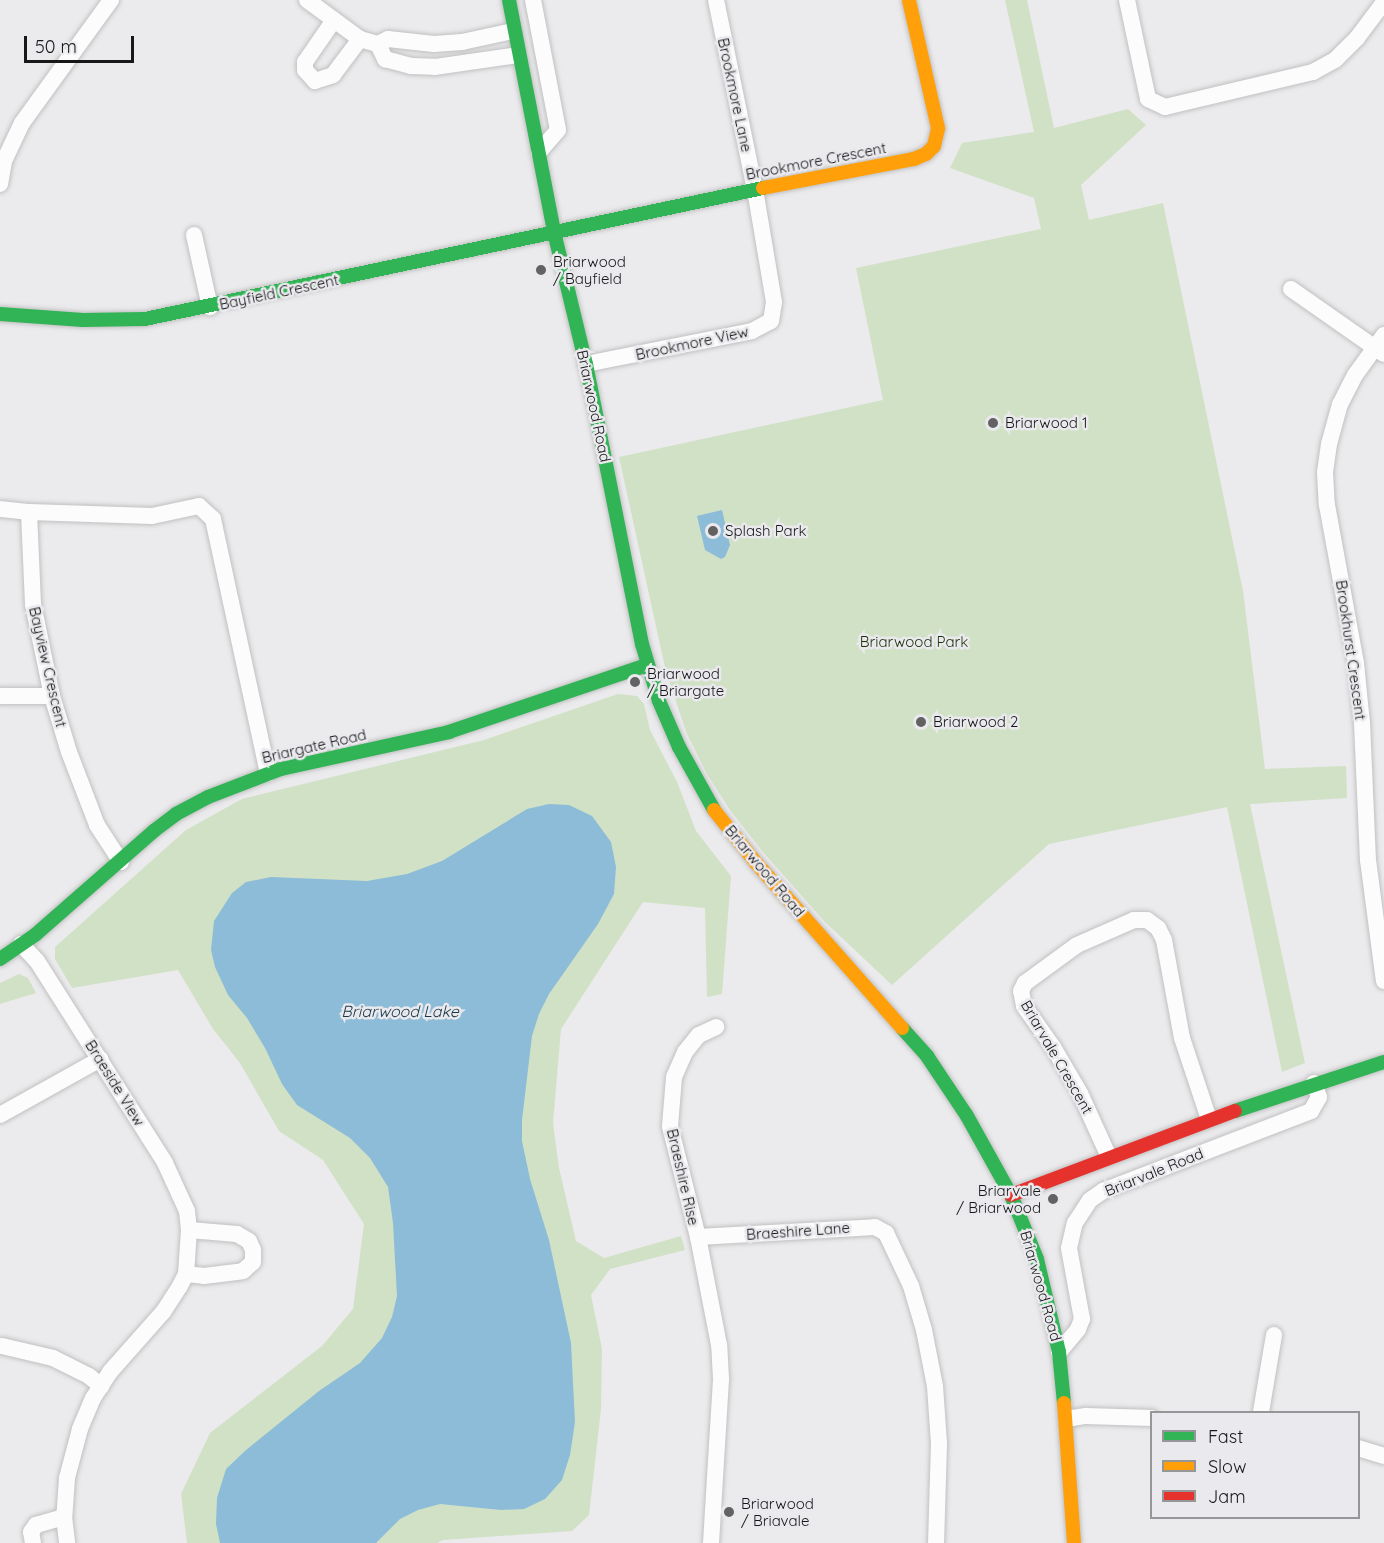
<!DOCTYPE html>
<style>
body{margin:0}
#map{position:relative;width:1384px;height:1543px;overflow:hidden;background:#ebeaec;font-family:Quicksand,sans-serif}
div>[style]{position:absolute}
.green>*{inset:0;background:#d1e1c6}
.water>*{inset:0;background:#8cbcd7}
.roads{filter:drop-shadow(0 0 2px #c1c1c2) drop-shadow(0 0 2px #c1c1c2)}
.street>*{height:16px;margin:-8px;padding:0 8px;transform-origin:8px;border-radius:8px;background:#fcfcfc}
.fast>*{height:14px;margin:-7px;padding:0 7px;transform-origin:7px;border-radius:7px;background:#30b455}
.slow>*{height:14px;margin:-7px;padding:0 7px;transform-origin:7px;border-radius:7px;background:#ff9f0a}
.jam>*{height:14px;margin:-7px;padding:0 7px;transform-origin:7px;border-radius:7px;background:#e5322d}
.dots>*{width:16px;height:16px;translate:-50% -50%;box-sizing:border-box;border:3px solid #eae9ed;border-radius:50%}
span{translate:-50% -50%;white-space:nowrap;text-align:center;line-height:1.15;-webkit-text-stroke:5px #eae9ed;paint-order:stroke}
.street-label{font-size:15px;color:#181819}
.poi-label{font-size:15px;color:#181819}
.left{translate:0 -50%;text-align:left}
.right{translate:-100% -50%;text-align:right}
.park-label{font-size:15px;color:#1b3207}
.water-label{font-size:16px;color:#183848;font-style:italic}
.legend{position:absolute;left:1150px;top:1411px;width:210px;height:108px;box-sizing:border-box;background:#eae9ed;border:2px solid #969598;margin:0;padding:8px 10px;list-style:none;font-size:18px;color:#181819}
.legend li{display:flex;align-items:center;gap:12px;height:30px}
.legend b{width:30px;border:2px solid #969598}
.scale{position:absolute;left:24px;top:36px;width:110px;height:27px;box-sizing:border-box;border:3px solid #181819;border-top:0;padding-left:8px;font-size:18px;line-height:21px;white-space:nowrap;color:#181819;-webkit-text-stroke:4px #eae9ed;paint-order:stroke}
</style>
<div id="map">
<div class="green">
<div style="clip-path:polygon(1005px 0,1027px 0,1054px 128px,1128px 109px,1146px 125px,1081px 185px,1089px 220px,1163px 203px,1243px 591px,1265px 769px,1346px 766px,1347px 798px,1250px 804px,1305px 1063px,1282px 1072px,1227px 807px,1049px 844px,892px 985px,824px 921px,763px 852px,730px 810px,707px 774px,687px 734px,666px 672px,619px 457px,883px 400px,856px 268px,1041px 229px,1034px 198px,950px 168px,962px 143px,1034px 132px)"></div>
<div style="clip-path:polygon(618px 694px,637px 696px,644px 704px,650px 730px,677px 782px,696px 831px,731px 876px,722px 994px,707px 997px,705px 908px,643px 902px,561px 1029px,553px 1123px,559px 1168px,576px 1241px,604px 1258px,681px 1236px,685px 1250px,610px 1269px,591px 1295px,602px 1349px,601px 1409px,589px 1515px,572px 1531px,443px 1540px,437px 1543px,187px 1543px,181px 1494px,210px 1433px,322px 1346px,353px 1309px,364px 1224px,323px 1160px,279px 1131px,240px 1063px,213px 1029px,178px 970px,72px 988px,55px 959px,55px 947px,186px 830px,242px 799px,484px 740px)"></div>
<div style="clip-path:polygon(19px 974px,28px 978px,36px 993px,0 1004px,0 983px)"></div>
</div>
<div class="water">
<div style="clip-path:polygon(722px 510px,730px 545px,725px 557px,721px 559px,705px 550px,697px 516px)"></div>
<div style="clip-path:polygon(549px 804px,569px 805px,592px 816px,611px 842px,616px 867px,614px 894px,598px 924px,549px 994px,539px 1014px,532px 1036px,522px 1120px,522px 1141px,530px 1179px,549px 1240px,571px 1343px,575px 1422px,570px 1455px,562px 1480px,545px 1499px,524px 1509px,501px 1510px,440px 1504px,418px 1510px,400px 1519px,376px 1543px,220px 1543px,216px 1524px,217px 1498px,226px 1469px,246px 1450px,319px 1391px,360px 1363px,382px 1338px,392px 1317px,397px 1296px,393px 1223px,388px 1187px,370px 1158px,350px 1138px,297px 1105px,282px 1084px,265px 1048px,247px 1018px,228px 995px,215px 967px,211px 950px,214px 921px,232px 893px,246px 882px,271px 877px,367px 881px,407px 874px,442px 861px,527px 809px)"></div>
</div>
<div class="roads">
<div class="street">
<div style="left:307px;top:0;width:66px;rotate:36.3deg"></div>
<div style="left:360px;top:39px;width:19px;rotate:16deg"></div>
<div style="left:378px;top:44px;width:11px;rotate:-27deg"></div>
<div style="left:388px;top:39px;width:46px;rotate:6.2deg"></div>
<div style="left:434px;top:44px;width:28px;rotate:-4deg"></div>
<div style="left:462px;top:42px;width:52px;rotate:-12.2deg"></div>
<div style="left:533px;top:0;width:132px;rotate:79.1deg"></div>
<div style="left:558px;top:130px;width:29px;rotate:131deg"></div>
<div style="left:1127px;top:0;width:101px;rotate:78deg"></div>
<div style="left:1148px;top:99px;width:19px;rotate:25deg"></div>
<div style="left:1165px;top:107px;width:152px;rotate:-13.3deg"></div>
<div style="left:1313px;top:72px;width:26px;rotate:-29deg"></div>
<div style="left:1336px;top:59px;width:30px;rotate:-45deg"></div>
<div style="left:1357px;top:38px;width:45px;rotate:-53.1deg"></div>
<div style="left:334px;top:20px;width:51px;rotate:124.6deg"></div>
<div style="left:305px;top:62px;width:8px;rotate:90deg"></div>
<div style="left:305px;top:70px;width:15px;rotate:48deg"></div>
<div style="left:315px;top:81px;width:19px;rotate:-18deg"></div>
<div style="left:333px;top:75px;width:45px;rotate:-53.1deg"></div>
<div style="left:378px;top:44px;width:17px;rotate:65deg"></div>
<div style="left:385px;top:59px;width:27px;rotate:15deg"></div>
<div style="left:411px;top:66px;width:24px;rotate:2deg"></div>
<div style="left:435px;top:67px;width:84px;rotate:-8.2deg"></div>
<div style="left:0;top:184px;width:23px;rotate:-80deg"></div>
<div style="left:4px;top:161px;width:42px;rotate:-64.7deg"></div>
<div style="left:22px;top:123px;width:152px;rotate:-54.1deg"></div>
<div style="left:194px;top:235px;width:74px;rotate:77.5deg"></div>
<div style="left:1291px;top:289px;width:113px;rotate:35deg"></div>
<div style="left:1384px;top:335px;width:49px;rotate:125.9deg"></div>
<div style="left:1355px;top:375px;width:33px;rotate:117deg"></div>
<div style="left:1340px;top:404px;width:41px;rotate:105.4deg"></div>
<div style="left:1329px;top:444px;width:28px;rotate:98deg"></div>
<div style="left:1325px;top:472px;width:33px;rotate:87deg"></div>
<div style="left:1327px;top:505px;width:161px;rotate:79.6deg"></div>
<div style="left:1356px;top:663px;width:60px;rotate:84.3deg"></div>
<div style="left:1362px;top:723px;width:137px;rotate:87.5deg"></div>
<div style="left:1368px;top:860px;width:122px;rotate:82.5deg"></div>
<div style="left:586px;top:364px;width:169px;rotate:-11.2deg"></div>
<div style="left:752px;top:331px;width:21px;rotate:-28deg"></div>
<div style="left:771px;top:321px;width:19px;rotate:-81deg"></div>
<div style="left:774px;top:302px;width:114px;rotate:-99.6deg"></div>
<div style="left:755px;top:190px;width:194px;rotate:-101.6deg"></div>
<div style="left:0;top:509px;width:29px;rotate:6deg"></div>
<div style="left:0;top:696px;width:52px"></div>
<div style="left:121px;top:862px;width:44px;rotate:-123deg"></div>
<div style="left:97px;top:825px;width:78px;rotate:-111deg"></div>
<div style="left:69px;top:752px;width:59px;rotate:-106.9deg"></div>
<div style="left:52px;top:696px;width:94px;rotate:-101.7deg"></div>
<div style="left:33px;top:604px;width:92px;rotate:-92.5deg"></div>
<div style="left:29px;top:512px;width:123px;rotate:1.9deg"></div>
<div style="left:152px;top:516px;width:48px;rotate:-12deg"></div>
<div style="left:199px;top:506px;width:19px;rotate:43deg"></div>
<div style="left:213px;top:519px;width:260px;rotate:77.8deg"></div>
<div style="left:21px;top:944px;width:23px;rotate:47deg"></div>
<div style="left:37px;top:961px;width:239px;rotate:57.6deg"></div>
<div style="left:165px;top:1163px;width:53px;rotate:65.4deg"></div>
<div style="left:187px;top:1211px;width:19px;rotate:84deg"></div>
<div style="left:189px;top:1230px;width:44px;rotate:93.9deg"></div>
<div style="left:186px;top:1274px;width:13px;rotate:117deg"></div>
<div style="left:180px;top:1286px;width:31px;rotate:123deg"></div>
<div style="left:163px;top:1312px;width:80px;rotate:131.5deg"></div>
<div style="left:110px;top:1372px;width:31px;rotate:123deg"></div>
<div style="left:93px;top:1398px;width:34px;rotate:113deg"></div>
<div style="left:80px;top:1429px;width:51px;rotate:104.9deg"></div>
<div style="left:67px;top:1478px;width:39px;rotate:94deg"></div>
<div style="left:64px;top:1517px;width:26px;rotate:83deg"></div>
<div style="left:0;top:1115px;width:115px;rotate:-29.2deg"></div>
<div style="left:1109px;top:1157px;width:70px;rotate:-114.4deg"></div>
<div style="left:1080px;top:1093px;width:53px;rotate:-120.4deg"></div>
<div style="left:1053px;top:1047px;width:50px;rotate:-125.3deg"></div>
<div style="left:1024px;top:1006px;width:15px;rotate:-101deg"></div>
<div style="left:1021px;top:991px;width:9px;rotate:-63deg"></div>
<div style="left:1025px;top:983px;width:64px;rotate:-36.2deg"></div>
<div style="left:1077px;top:945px;width:62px;rotate:-23.7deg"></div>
<div style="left:1134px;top:920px;width:13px"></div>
<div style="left:1147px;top:920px;width:14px;rotate:36deg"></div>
<div style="left:1158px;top:928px;width:13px;rotate:63deg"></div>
<div style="left:1164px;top:940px;width:100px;rotate:79.6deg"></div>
<div style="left:1182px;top:1038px;width:85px;rotate:71.6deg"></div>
<div style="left:698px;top:1237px;width:114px;rotate:-104.2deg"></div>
<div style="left:670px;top:1126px;width:49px;rotate:-85.3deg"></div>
<div style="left:674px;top:1077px;width:27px;rotate:-66deg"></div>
<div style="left:685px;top:1052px;width:22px;rotate:-51deg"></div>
<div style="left:699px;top:1035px;width:19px;rotate:-25deg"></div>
<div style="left:186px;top:1274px;width:18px;rotate:6deg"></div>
<div style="left:204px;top:1276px;width:39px;rotate:-7deg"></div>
<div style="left:243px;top:1271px;width:13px;rotate:-42deg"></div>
<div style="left:253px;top:1262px;width:12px;rotate:-90deg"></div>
<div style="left:253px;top:1250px;width:10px;rotate:-114deg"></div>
<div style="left:249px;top:1241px;width:14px;rotate:-150deg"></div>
<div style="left:237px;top:1234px;width:48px;rotate:-175.2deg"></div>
<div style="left:2px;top:1346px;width:52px;rotate:13.2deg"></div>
<div style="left:53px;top:1358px;width:40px;rotate:26.6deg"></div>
<div style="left:89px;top:1376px;width:16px;rotate:40deg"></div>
<div style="left:1059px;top:1352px;width:30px;rotate:-50deg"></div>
<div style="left:1078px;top:1329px;width:11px;rotate:-68deg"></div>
<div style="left:1082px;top:1319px;width:72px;rotate:-100.4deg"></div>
<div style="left:1069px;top:1248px;width:26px;rotate:-77deg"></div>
<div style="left:1075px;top:1223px;width:27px;rotate:-57deg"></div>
<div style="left:1090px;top:1200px;width:16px;rotate:-35deg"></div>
<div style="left:1103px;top:1191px;width:223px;rotate:-21deg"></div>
<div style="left:1311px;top:1111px;width:16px;rotate:-60deg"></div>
<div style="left:1319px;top:1097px;width:15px;rotate:-110deg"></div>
<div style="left:1261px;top:1412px;width:78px;rotate:-80.4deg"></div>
<div style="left:1066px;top:1419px;width:20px;rotate:-9deg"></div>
<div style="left:1086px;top:1416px;width:66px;rotate:1.7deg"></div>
<div style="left:1358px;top:1448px;width:27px;rotate:17deg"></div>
<div style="left:33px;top:1543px;width:11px;rotate:-100deg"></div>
<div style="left:31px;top:1532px;width:9px;rotate:-54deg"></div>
<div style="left:36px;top:1525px;width:29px;rotate:-16deg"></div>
<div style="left:711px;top:1543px;width:164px;rotate:-86.5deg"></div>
<div style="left:721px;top:1379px;width:34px;rotate:-93deg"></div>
<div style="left:719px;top:1345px;width:110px;rotate:-101deg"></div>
<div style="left:698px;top:1237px;width:177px;rotate:-3.2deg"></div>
<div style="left:875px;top:1227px;width:13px;rotate:29deg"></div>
<div style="left:886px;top:1233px;width:59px;rotate:64.7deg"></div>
<div style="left:911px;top:1286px;width:46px;rotate:73.5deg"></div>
<div style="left:924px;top:1330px;width:57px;rotate:78.9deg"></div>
<div style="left:935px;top:1386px;width:57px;rotate:86deg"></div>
<div style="left:939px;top:1443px;width:100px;rotate:91.7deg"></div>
</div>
<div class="fast">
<div style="left:509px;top:0;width:236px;rotate:79deg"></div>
<div style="left:554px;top:232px;width:136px;rotate:76.4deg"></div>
<div style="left:586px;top:364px;width:286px;rotate:78.7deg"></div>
<div style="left:642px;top:644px;width:59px;rotate:73.4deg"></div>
<div style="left:659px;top:701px;width:50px;rotate:66.5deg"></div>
<div style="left:679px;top:747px;width:72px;rotate:60.9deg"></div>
<div style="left:0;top:314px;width:83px;rotate:4.1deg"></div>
<div style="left:83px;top:320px;width:62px;rotate:-0.9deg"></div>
<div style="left:145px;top:319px;width:632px;rotate:-11.97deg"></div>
<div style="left:0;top:959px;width:42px;rotate:-34.4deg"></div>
<div style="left:35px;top:935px;width:159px;rotate:-41.2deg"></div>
<div style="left:155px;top:830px;width:26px;rotate:-37deg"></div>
<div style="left:176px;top:814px;width:36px;rotate:-28deg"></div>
<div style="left:208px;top:797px;width:78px;rotate:-21deg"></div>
<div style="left:281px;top:769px;width:172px;rotate:-12.4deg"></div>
<div style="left:449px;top:732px;width:209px;rotate:-18.7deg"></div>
<div style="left:902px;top:1028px;width:38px;rotate:48deg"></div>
<div style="left:927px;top:1056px;width:72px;rotate:56.3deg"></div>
<div style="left:967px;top:1116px;width:90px;rotate:60.9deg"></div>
<div style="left:1011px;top:1195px;width:69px;rotate:67.9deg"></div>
<div style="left:1037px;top:1259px;width:96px;rotate:76.7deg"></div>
<div style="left:1059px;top:1352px;width:51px;rotate:84.4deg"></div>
<div style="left:1235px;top:1111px;width:157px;rotate:-18.2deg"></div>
</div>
<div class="slow">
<div style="left:763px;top:188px;width:154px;rotate:-10.9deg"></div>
<div style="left:914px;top:159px;width:13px;rotate:-23deg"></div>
<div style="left:926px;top:154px;width:11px;rotate:-45deg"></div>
<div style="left:934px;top:146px;width:18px;rotate:-77deg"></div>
<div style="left:938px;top:128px;width:131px;rotate:-102.8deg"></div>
<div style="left:714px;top:810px;width:69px;rotate:51.5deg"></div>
<div style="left:757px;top:864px;width:219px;rotate:48.5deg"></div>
<div style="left:1064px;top:1403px;width:140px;rotate:85.9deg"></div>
</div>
<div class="jam">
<div style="left:1011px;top:1195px;width:239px;rotate:-20.6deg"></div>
</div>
</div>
<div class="dots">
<div style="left:541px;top:270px;background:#626263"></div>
<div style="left:993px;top:423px;background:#626263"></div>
<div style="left:713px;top:531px;background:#626263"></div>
<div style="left:635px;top:682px;background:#626263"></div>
<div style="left:921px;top:722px;background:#626263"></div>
<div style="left:1053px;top:1199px;background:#626263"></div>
<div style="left:729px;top:1512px;background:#626263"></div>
</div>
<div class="street-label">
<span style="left:735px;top:95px;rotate:78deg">Brookmore Lane</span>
<span style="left:816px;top:161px;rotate:-11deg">Brookmore Crescent</span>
<span style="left:279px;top:292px;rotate:-12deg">Bayfield Crescent</span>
<span style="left:692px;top:343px;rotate:-12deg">Brookmore View</span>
<span style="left:594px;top:406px;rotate:78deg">Briarwood Road</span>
<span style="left:1351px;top:650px;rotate:82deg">Brookhurst Crescent</span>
<span style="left:48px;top:667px;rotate:77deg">Bayview Crescent</span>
<span style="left:314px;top:746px;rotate:-13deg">Briargate Road</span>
<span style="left:765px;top:871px;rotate:50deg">Briarwood Road</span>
<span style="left:1057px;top:1057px;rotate:60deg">Briarvale Crescent</span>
<span style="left:115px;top:1083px;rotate:58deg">Braeside View</span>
<span style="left:1154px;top:1172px;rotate:-22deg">Briarvale Road</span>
<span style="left:683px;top:1177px;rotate:77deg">Braeshire Rise</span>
<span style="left:798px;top:1231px;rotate:-4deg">Braeshire Lane</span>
<span style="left:1041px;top:1286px;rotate:74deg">Briarwood Road</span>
</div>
<div class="poi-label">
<span class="left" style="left:553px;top:270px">Briarwood<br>/ Bayfield</span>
<span class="left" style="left:1005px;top:423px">Briarwood 1</span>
<span class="left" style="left:725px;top:531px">Splash Park</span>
<span class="left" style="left:647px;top:682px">Briarwood<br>/ Briargate</span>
<span class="left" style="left:933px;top:722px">Briarwood 2</span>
<span class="right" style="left:1041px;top:1199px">Briarvale<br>/ Briarwood</span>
<span class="left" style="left:741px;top:1512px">Briarwood<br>/ Briavale</span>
</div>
<div class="park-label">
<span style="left:914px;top:642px">Briarwood Park</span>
</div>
<div class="water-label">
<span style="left:400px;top:1011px">Briarwood Lake</span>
</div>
<ul class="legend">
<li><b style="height:8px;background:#30b455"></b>Fast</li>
<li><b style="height:8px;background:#ff9f0a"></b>Slow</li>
<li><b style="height:8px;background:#e5322d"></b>Jam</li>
</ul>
<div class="scale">50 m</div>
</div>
